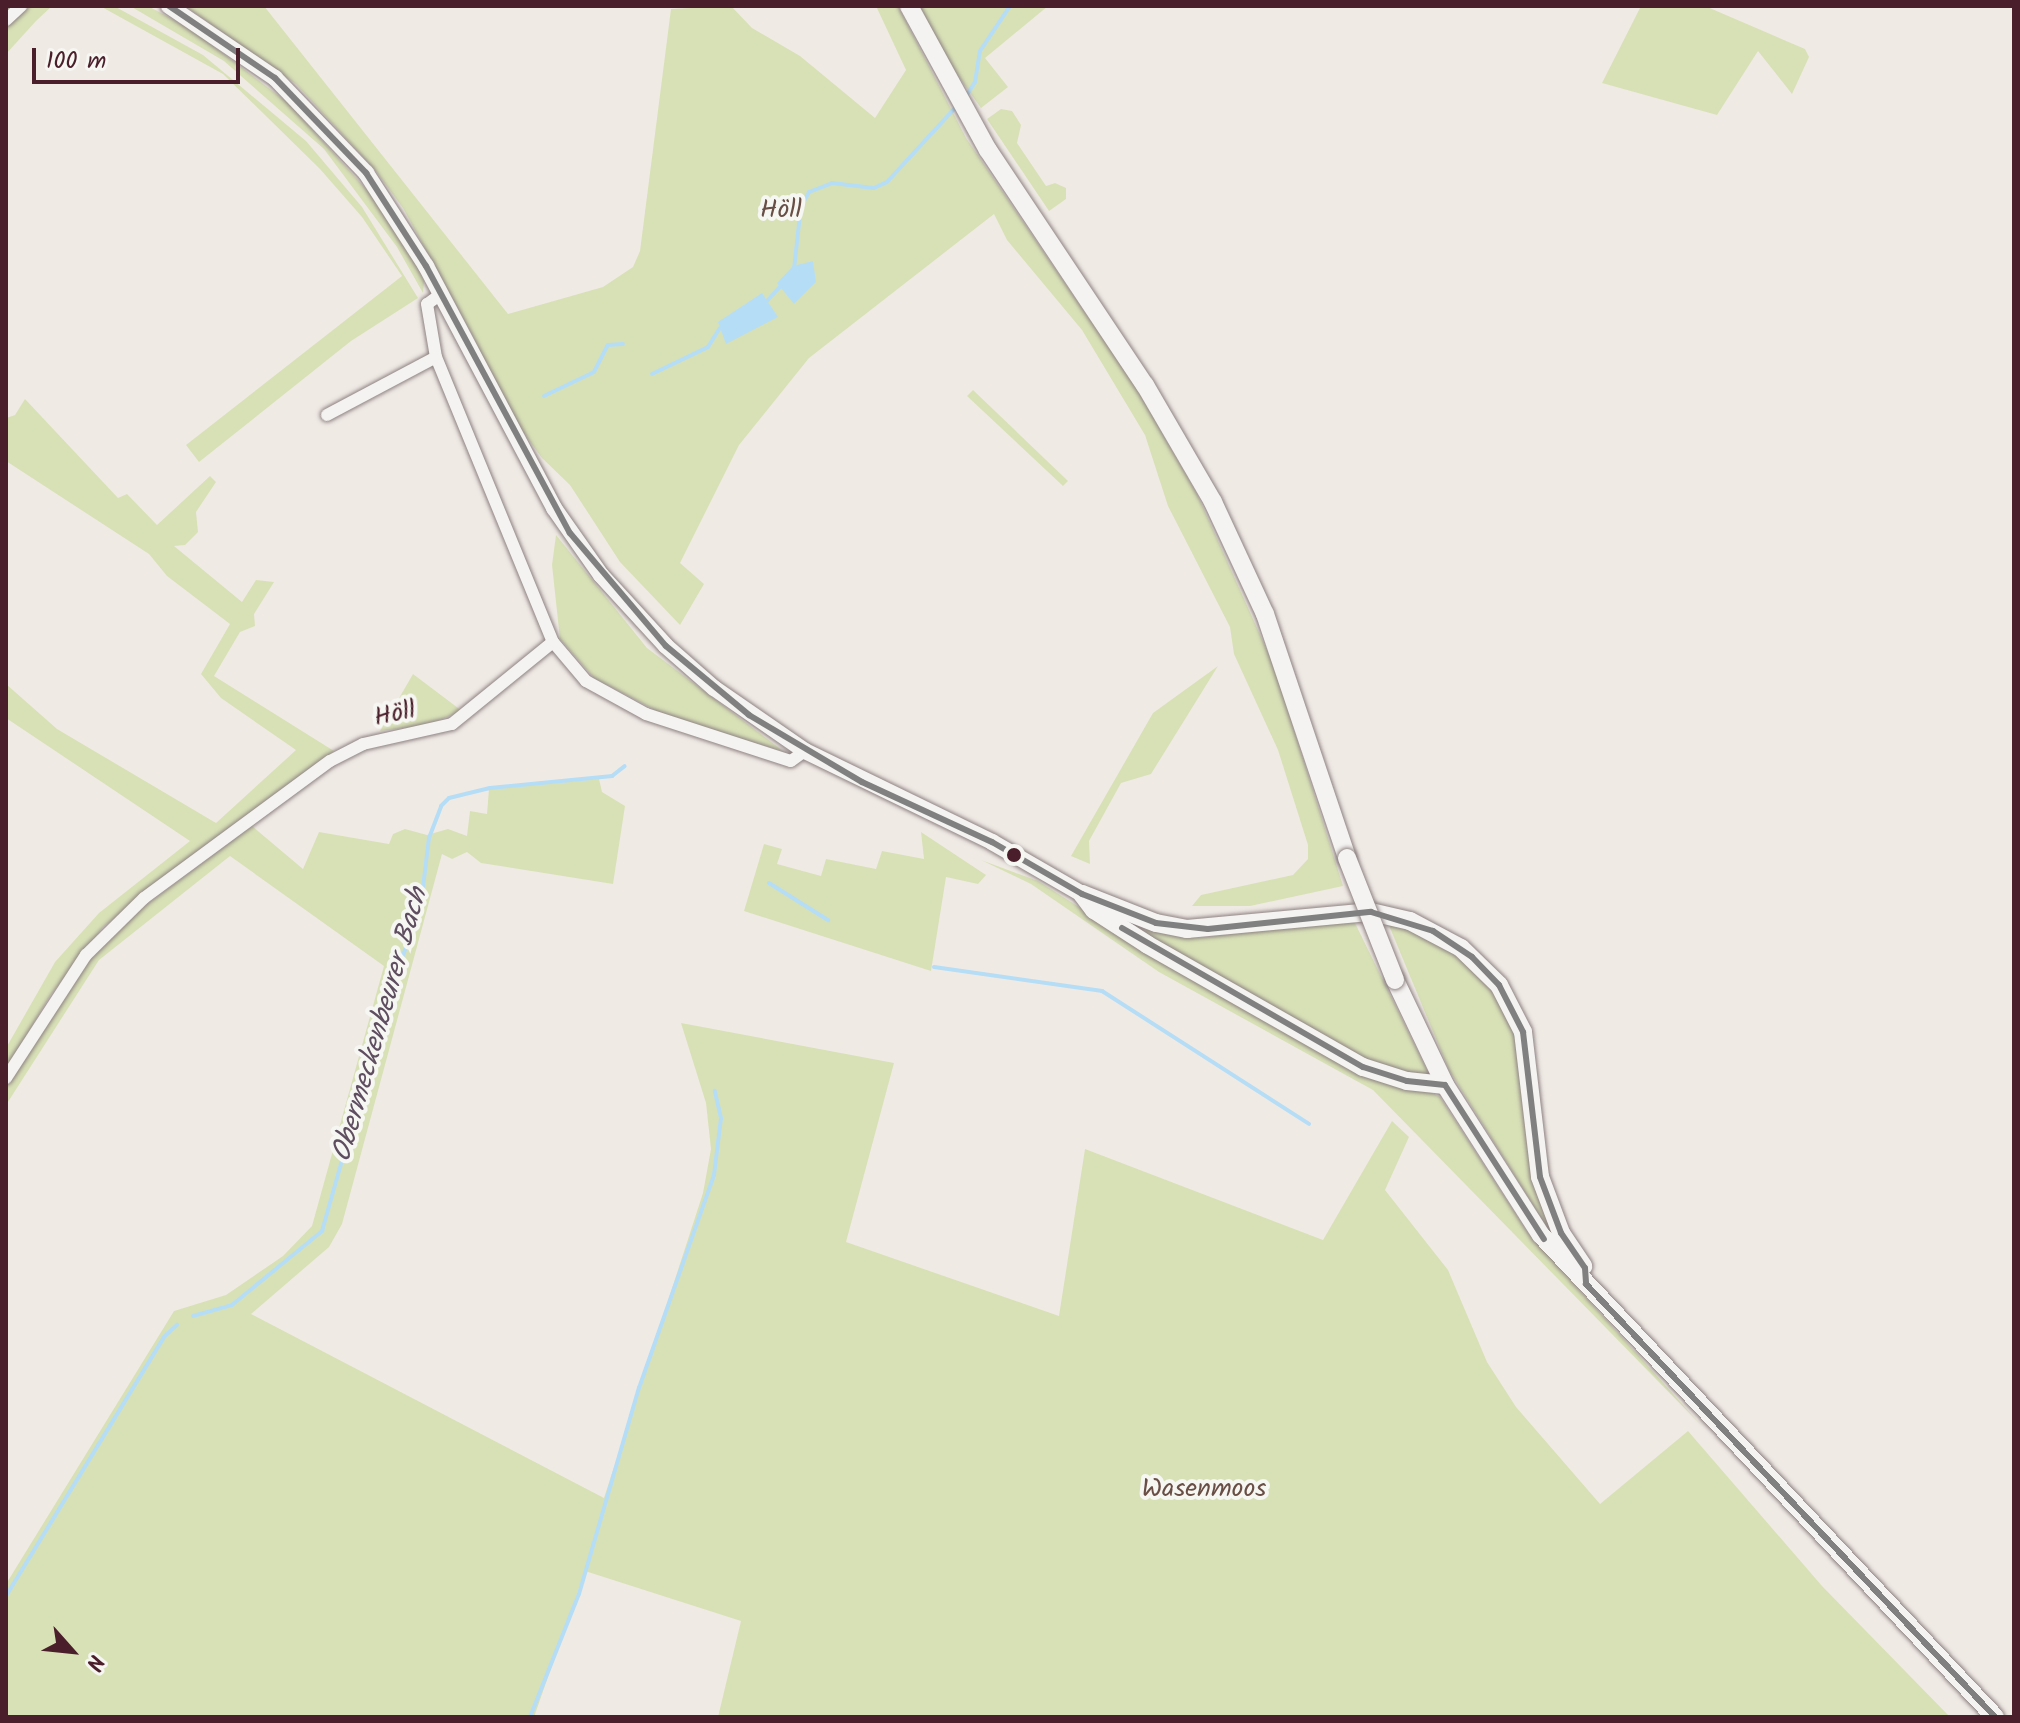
<!DOCTYPE html>
<meta charset="utf-8">
<style>
body{margin:0}
#map{position:relative;width:2020px;height:1723px;overflow:hidden;background:#f0eae5;font-family:Kalam,sans-serif}
div>[style]{position:absolute}
.green>*{inset:0;background:#d8e1b6}
.water>*{inset:0;background:#b6ddf6}
.stream>*{height:4px;margin:-2px;padding:0 2px;transform-origin:2px;border-radius:2px;background:#b6ddf6}
.roads{filter:drop-shadow(0 0 2px #8d8282) drop-shadow(0 0 2px #8d8282)}
.minor>*{height:12px;margin:-6px;padding:0 6px;transform-origin:6px;border-radius:6px;background:#f4f3f1}
.secondary>*{height:16px;margin:-8px;padding:0 8px;transform-origin:8px;border-radius:8px;background:#f4f3f1}
.primary>*{height:18px;margin:-9px;padding:0 9px;transform-origin:9px;border-radius:9px;background:#f4f3f1}
.bridges{filter:drop-shadow(0 0 2px #8d8282) drop-shadow(0 0 2px #8d8282)}
.primary-bridge>*{height:18px;margin:-9px;padding:0 9px;transform-origin:9px;border-radius:9px;background:#f4f3f1}
.bus-1>*{height:6px;margin:-3px;padding:0 3px;transform-origin:3px;border-radius:3px;background:#808080}
.dots>*{width:22px;height:22px;translate:-50% -50%;box-sizing:border-box;border:4px solid #f6f6f2;border-radius:50%}
span{translate:-50% -50%;white-space:nowrap;text-align:center;line-height:1.15;-webkit-text-stroke:8px #f6f6f2;paint-order:stroke}
.park-label{font-size:26px;color:#684e44}
.street-label{font-size:26px;color:#4a1f2b}
.water-label{font-size:28px;color:#5f4d60;font-style:italic}
.frame{position:absolute;inset:0;border:8px solid #4a1f2b;pointer-events:none}
.north{position:absolute;left:32px;top:1611px;width:80px;height:80px;-webkit-text-stroke:6px #f6f6f2;paint-order:stroke;rotate:117deg;font-size:22px;font-weight:700;line-height:32px;text-align:center;color:#4a1f2b}
.north::after{content:'';display:block;margin:auto;width:28px;height:36px;background:#4a1f2b;clip-path:polygon(50% 0,100% 100%,50% 72%,0 100%)}
.scale{position:absolute;left:32px;top:48px;width:208px;height:36px;box-sizing:border-box;border:4px solid #4a1f2b;border-top:0;padding-left:10px;font-size:24px;line-height:28px;white-space:nowrap;color:#4a1f2b;-webkit-text-stroke:6px #f6f6f2;paint-order:stroke}
</style>
<div id="map">
<div class="green">
<div style="clip-path:polygon(52px 6px,36px 21px,6px 54px,6px 7px)"></div>
<div style="clip-path:polygon(100px 6px,114px 6px,203px 55px,306px 141px,362px 207px,418px 298px,351px 341px,199px 462px,186px 445px,402px 276px,362px 217px,320px 169px,223px 74px)"></div>
<div style="clip-path:polygon(130px 6px,148px 6px,192px 30px,287px 102px,377px 201px,412px 257px,424px 281px,423px 293px,397px 247px,324px 149px,224px 61px)"></div>
<div style="clip-path:polygon(185px 6px,264px 6px,508px 314px,603px 287px,633px 267px,640px 251px,671px 9px,731px 6px,752px 28px,800px 56px,875px 118px,906px 70px,876px 6px,898px 6px,966px 138px,1135px 386px,1197px 494px,1274px 666px,1343px 886px,1250px 906px,1192px 906px,1201px 895px,1293px 875px,1308px 859px,1308px 845px,1278px 750px,1234px 654px,1230px 627px,1168px 506px,1145px 435px,1082px 330px,1007px 240px,994px 214px,809px 358px,739px 445px,680px 563px,704px 584px,680px 625px,620px 562px,570px 485px,542px 458px,509px 413px,474px 338px,403px 208px,375px 170px,296px 84px)"></div>
<div style="clip-path:polygon(920px 6px,1048px 6px,985px 58px,1008px 87px,981px 108px,944px 56px)"></div>
<div style="clip-path:polygon(1641px 6px,1705px 6px,1805px 49px,1809px 57px,1792px 94px,1758px 51px,1717px 115px,1602px 83px)"></div>
<div style="clip-path:polygon(1001px 109px,1012px 111px,1021px 125px,1017px 143px,1046px 186px,1055px 183px,1066px 188px,1066px 199px,1049px 211px,987px 119px)"></div>
<div style="clip-path:polygon(973px 390px,1068px 481px,1063px 486px,967px 396px)"></div>
<div style="clip-path:polygon(25px 399px,118px 498px,127px 494px,157px 525px,210px 476px,216px 482px,196px 512px,198px 532px,185px 545px,174px 546px,242px 602px,256px 580px,274px 582px,254px 614px,255px 626px,240px 632px,214px 676px,334px 751px,103px 927px,50px 996px,6px 1069px,6px 1048px,55px 962px,99px 913px,190px 841px,6px 718px,6px 684px,57px 729px,216px 823px,296px 750px,221px 698px,201px 674px,230px 624px,167px 576px,149px 554px,6px 461px,6px 418px,15px 415px)"></div>
<div style="clip-path:polygon(556px 535px,647px 648px,783px 751px,672px 719px,594px 678px,560px 639px,552px 565px)"></div>
<div style="clip-path:polygon(1218px 666px,1151px 774px,1121px 783px,1089px 841px,1090px 864px,1071px 856px,1153px 713px)"></div>
<div style="clip-path:polygon(413px 674px,462px 711px,427px 725px,380px 731px)"></div>
<div style="clip-path:polygon(599px 779px,602px 792px,625px 806px,613px 884px,481px 863px,467px 852px,452px 859px,442px 854px,342px 1224px,329px 1247px,251px 1314px,604px 1498px,703px 1193px,711px 1149px,706px 1103px,681px 1023px,894px 1063px,846px 1242px,1059px 1316px,1085px 1149px,1323px 1240px,1392px 1121px,1409px 1137px,1385px 1190px,1448px 1270px,1487px 1362px,1516px 1407px,1600px 1504px,1688px 1431px,1822px 1586px,1950px 1717px,718px 1717px,741px 1621px,585px 1571px,534px 1717px,6px 1717px,6px 1584px,174px 1311px,226px 1295px,283px 1256px,312px 1226px,384px 966px,230px 856px,99px 960px,6px 1105px,6px 1088px,50px 1015px,95px 950px,134px 914px,252px 826px,303px 869px,319px 832px,389px 844px,393px 834px,405px 829px,427px 835px,448px 829px,467px 836px,470px 811px,487px 814px,489px 789px)"></div>
<div style="clip-path:polygon(921px 832px,986px 875px,978px 884px,946px 877px,931px 971px,744px 911px,764px 844px,782px 849px,777px 864px,821px 876px,826px 859px,876px 869px,882px 851px,924px 859px)"></div>
<div style="clip-path:polygon(981px 860px,1038px 881px,1170px 965px,1440px 1097px,1528px 1233px,1701px 1425px,1373px 1090px,1159px 972px,1031px 884px)"></div>
<div style="clip-path:polygon(1353px 919px,1431px 1078px,1378px 1068px,1144px 933px,1147px 929px,1200px 938px)"></div>
<div style="clip-path:polygon(1388px 923px,1415px 930px,1456px 952px,1496px 994px,1519px 1041px,1552px 1227px,1548px 1229px,1449px 1070px)"></div>
</div>
<div class="water">
<div style="clip-path:polygon(813px 261px,816px 282px,794px 304px,777px 283px,793px 266px)"></div>
<div style="clip-path:polygon(762px 293px,778px 317px,726px 344px,718px 322px)"></div>
</div>
<div class="stream">
<div style="left:965px;top:98px;width:19px;rotate:-58deg"></div>
<div style="left:975px;top:82px;width:31px;rotate:-81deg"></div>
<div style="left:980px;top:51px;width:54px;rotate:-56.3deg"></div>
<div style="left:794px;top:269px;width:63px;rotate:-83.7deg"></div>
<div style="left:801px;top:206px;width:16px;rotate:-60deg"></div>
<div style="left:809px;top:192px;width:25px;rotate:-21deg"></div>
<div style="left:832px;top:183px;width:42px;rotate:6.8deg"></div>
<div style="left:874px;top:188px;width:14px;rotate:-25deg"></div>
<div style="left:887px;top:182px;width:102px;rotate:-47.4deg"></div>
<div style="left:766px;top:302px;width:23px;rotate:-47deg"></div>
<div style="left:652px;top:374px;width:62px;rotate:-25.7deg"></div>
<div style="left:708px;top:347px;width:22px;rotate:-58deg"></div>
<div style="left:544px;top:396px;width:55px;rotate:-25.6deg"></div>
<div style="left:594px;top:372px;width:30px;rotate:-63deg"></div>
<div style="left:608px;top:345px;width:15px;rotate:-4deg"></div>
<div style="left:769px;top:883px;width:70px;rotate:32.1deg"></div>
<div style="left:934px;top:967px;width:170px;rotate:8.1deg"></div>
<div style="left:1102px;top:991px;width:246px;rotate:32.7deg"></div>
<div style="left:193px;top:1316px;width:41px;rotate:-15.8deg"></div>
<div style="left:232px;top:1305px;width:117px;rotate:-39.4deg"></div>
<div style="left:322px;top:1231px;width:258px;rotate:-74.2deg"></div>
<div style="left:392px;top:983px;width:76px;rotate:-68.5deg"></div>
<div style="left:420px;top:912px;width:75px;rotate:-83.1deg"></div>
<div style="left:429px;top:838px;width:34px;rotate:-69deg"></div>
<div style="left:441px;top:806px;width:11px;rotate:-45deg"></div>
<div style="left:449px;top:798px;width:42px;rotate:-13.7deg"></div>
<div style="left:490px;top:788px;width:123px;rotate:-5.6deg"></div>
<div style="left:612px;top:776px;width:16px;rotate:-38deg"></div>
<div style="left:6px;top:1596px;width:303px;rotate:-58.6deg"></div>
<div style="left:164px;top:1337px;width:18px;rotate:-43deg"></div>
<div style="left:530px;top:1717px;width:132px;rotate:-68.3deg"></div>
<div style="left:579px;top:1594px;width:215px;rotate:-73.8deg"></div>
<div style="left:639px;top:1388px;width:226px;rotate:-70.6deg"></div>
<div style="left:714px;top:1175px;width:57px;rotate:-83deg"></div>
<div style="left:721px;top:1118px;width:28px;rotate:-103deg"></div>
</div>
<div class="roads">
<div class="minor">
<div style="left:6px;top:20px;width:21px;rotate:-43deg"></div>
<div style="left:441px;top:294px;width:17px;rotate:144deg"></div>
<div style="left:427px;top:304px;width:54px;rotate:80.4deg"></div>
<div style="left:436px;top:357px;width:308px;rotate:67.7deg"></div>
<div style="left:553px;top:642px;width:51px;rotate:49.8deg"></div>
<div style="left:586px;top:681px;width:68px;rotate:28.8deg"></div>
<div style="left:646px;top:714px;width:152px;rotate:18deg"></div>
<div style="left:791px;top:761px;width:17px;rotate:-36deg"></div>
<div style="left:327px;top:415px;width:123px;rotate:-28deg"></div>
<div style="left:6px;top:1078px;width:147px;rotate:-57deg"></div>
<div style="left:86px;top:955px;width:81px;rotate:-44.5deg"></div>
<div style="left:144px;top:898px;width:231px;rotate:-36.4deg"></div>
<div style="left:330px;top:761px;width:37px;rotate:-27deg"></div>
<div style="left:363px;top:744px;width:91px;rotate:-12.7deg"></div>
<div style="left:452px;top:724px;width:130px;rotate:-39.1deg"></div>
</div>
<div class="secondary">
<div style="left:169px;top:6px;width:128px;rotate:34.2deg"></div>
<div style="left:275px;top:78px;width:132px;rotate:46.2deg"></div>
<div style="left:366px;top:173px;width:111px;rotate:57.2deg"></div>
<div style="left:426px;top:266px;width:274px;rotate:62.1deg"></div>
<div style="left:554px;top:508px;width:82px;rotate:55deg"></div>
<div style="left:601px;top:575px;width:96px;rotate:47.5deg"></div>
<div style="left:666px;top:646px;width:64px;rotate:41.2deg"></div>
<div style="left:714px;top:688px;width:111px;rotate:34.7deg"></div>
<div style="left:805px;top:751px;width:208px;rotate:25.9deg"></div>
<div style="left:992px;top:842px;width:104px;rotate:30deg"></div>
</div>
<div class="primary">
<div style="left:909px;top:6px;width:164px;rotate:61.3deg"></div>
<div style="left:988px;top:150px;width:283px;rotate:56.3deg"></div>
<div style="left:1145px;top:385px;width:135px;rotate:59.8deg"></div>
<div style="left:1213px;top:502px;width:123px;rotate:65.1deg"></div>
<div style="left:1265px;top:614px;width:257px;rotate:71.4deg"></div>
<div style="left:1082px;top:894px;width:79px;rotate:21.4deg"></div>
<div style="left:1156px;top:923px;width:32px;rotate:11deg"></div>
<div style="left:1187px;top:929px;width:185px;rotate:-5.3deg"></div>
<div style="left:1371px;top:912px;width:40px;rotate:13deg"></div>
<div style="left:1410px;top:921px;width:58px;rotate:27.9deg"></div>
<div style="left:1461px;top:948px;width:53px;rotate:44.2deg"></div>
<div style="left:1499px;top:985px;width:53px;rotate:62.9deg"></div>
<div style="left:1523px;top:1032px;width:146px;rotate:83.3deg"></div>
<div style="left:1540px;top:1177px;width:60px;rotate:69.4deg"></div>
<div style="left:1561px;top:1233px;width:40px;rotate:56deg"></div>
<div style="left:1082px;top:894px;width:20px;rotate:53deg"></div>
<div style="left:1094px;top:910px;width:64px;rotate:32.9deg"></div>
<div style="left:1148px;top:945px;width:247px;rotate:29.6deg"></div>
<div style="left:1363px;top:1067px;width:46px;rotate:17.7deg"></div>
<div style="left:1407px;top:1081px;width:38px;rotate:6deg"></div>
<div style="left:1395px;top:980px;width:116px;rotate:64.5deg"></div>
<div style="left:1445px;top:1085px;width:178px;rotate:57.4deg"></div>
<div style="left:1541px;top:1235px;width:662px;rotate:46.71deg"></div>
</div>
</div>
<div class="bridges">
<div class="primary-bridge">
<div style="left:1347px;top:858px;width:131px;rotate:68.5deg"></div>
</div>
</div>
<div class="bus-1">
<div style="left:169px;top:6px;width:128px;rotate:34.2deg"></div>
<div style="left:275px;top:78px;width:132px;rotate:46.2deg"></div>
<div style="left:366px;top:173px;width:111px;rotate:57.2deg"></div>
<div style="left:426px;top:266px;width:303px;rotate:61.7deg"></div>
<div style="left:570px;top:533px;width:148px;rotate:49.7deg"></div>
<div style="left:666px;top:646px;width:108px;rotate:39.7deg"></div>
<div style="left:749px;top:715px;width:131px;rotate:30.7deg"></div>
<div style="left:862px;top:782px;width:143px;rotate:24.8deg"></div>
<div style="left:992px;top:842px;width:104px;rotate:30deg"></div>
<div style="left:1082px;top:894px;width:79px;rotate:21.4deg"></div>
<div style="left:1156px;top:923px;width:52px;rotate:6.6deg"></div>
<div style="left:1208px;top:929px;width:164px;rotate:-6deg"></div>
<div style="left:1371px;top:912px;width:65px;rotate:17deg"></div>
<div style="left:1433px;top:931px;width:47px;rotate:33.7deg"></div>
<div style="left:1472px;top:957px;width:39px;rotate:46deg"></div>
<div style="left:1499px;top:985px;width:53px;rotate:62.9deg"></div>
<div style="left:1523px;top:1032px;width:146px;rotate:83.3deg"></div>
<div style="left:1540px;top:1177px;width:60px;rotate:69.4deg"></div>
<div style="left:1561px;top:1233px;width:42px;rotate:55.6deg"></div>
<div style="left:1585px;top:1268px;width:16px;rotate:86deg"></div>
<div style="left:1586px;top:1284px;width:596px;rotate:46.63deg"></div>
<div style="left:1122px;top:928px;width:278px;rotate:30deg"></div>
<div style="left:1363px;top:1067px;width:46px;rotate:17.7deg"></div>
<div style="left:1407px;top:1081px;width:38px;rotate:6deg"></div>
<div style="left:1445px;top:1085px;width:183px;rotate:57.3deg"></div>
</div>
<div class="dots">
<div style="left:1014px;top:855px;background:#4a1f2b"></div>
</div>
<div class="park-label">
<span style="left:781px;top:211px">Höll</span>
<span style="left:1204px;top:1490px">Wasenmoos</span>
</div>
<div class="street-label">
<span style="left:395px;top:715px;rotate:-12deg">Höll</span>
</div>
<div class="water-label">
<span style="left:381px;top:1025px;rotate:-74deg">Obermeckenbeurer Bach</span>
</div>
<div class="frame"></div>
<div class="north">N</div>
<div class="scale">100 m</div>
</div>
